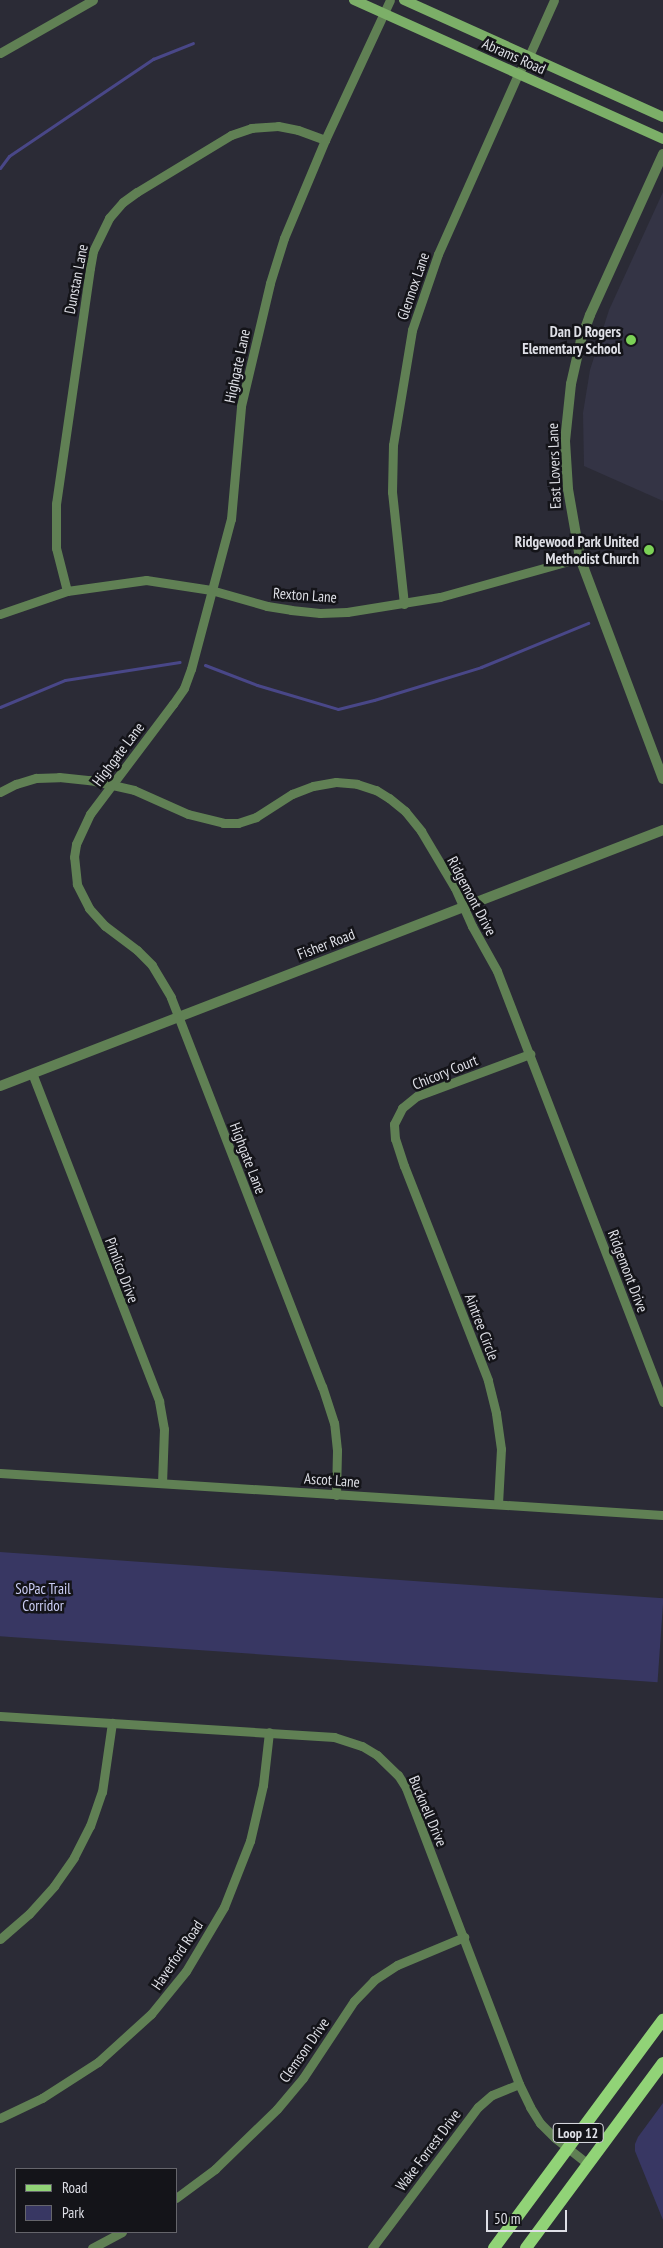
<!DOCTYPE html>
<style>
body{margin:0}
#map{position:relative;width:663px;height:2248px;overflow:hidden;background:#2b2b36;font-family:"PT Sans Narrow",sans-serif}
div>[style]{position:absolute}
.built>*{inset:0;background:#343445}
.green>*{inset:0;background:#383763;transform-origin:0 0}
.stream>*{height:3px;margin:-1.5px;padding:0 1.5px;transform-origin:1.5px;border-radius:1.5px;background:#494788}
.minor>*{height:9px;margin:-4.5px;padding:0 4.5px;transform-origin:4.5px;border-radius:4.5px;background:#608054}
.tertiary>*{height:10px;margin:-5px;padding:0 5px;transform-origin:5px;border-radius:5px;background:#608054}
.secondary>*{height:10px;margin:-5px;padding:0 5px;transform-origin:5px;border-radius:5px;background:#7caf68}
.primary>*{height:12px;margin:-6px;padding:0 6px;transform-origin:6px;border-radius:6px;background:#91d377}
.dots>*{width:14px;height:14px;translate:-50% -50%;box-sizing:border-box;border:2px solid #141419;border-radius:50%}
span{translate:-50% -50%;white-space:nowrap;text-align:center;line-height:1.15;-webkit-text-stroke:5px #141419;paint-order:stroke}
.shield-label span{padding:1px 4px;background:#141419;border:1px solid;border-radius:4px;-webkit-text-stroke-width:0}
.shield-label{font-size:14px;color:#dedfe6;font-weight:700}
.street-label{font-size:15px;color:#dedfe6}
.poi-label{font-size:15px;color:#dedfe6;font-weight:700}
.right{translate:-100% -50%;text-align:right}
.park-label{font-size:15px;color:#cccef5}
.legend{position:absolute;left:15px;top:2168px;width:162px;height:65px;box-sizing:border-box;background:#141419;border:1px solid #65656b;margin:0;padding:6px 9px;list-style:none;font-size:15px;color:#dedfe6}
.legend li{display:flex;align-items:center;gap:10px;height:25px}
.legend b{width:25px;border:1px solid #65656b}
.scale{position:absolute;left:486px;top:2210px;width:81px;height:22px;box-sizing:border-box;border:2px solid #dedfe6;border-top:0;padding-left:6px;font-size:15px;line-height:18px;white-space:nowrap;color:#dedfe6;-webkit-text-stroke:4px #141419;paint-order:stroke}
</style>
<div id="map">
<div class="built">
<div style="clip-path:polygon(663px 192px,663px 501px,584px 466px,583px 413px,590px 370px,609px 310px)"></div>
</div>
<div class="green">
<div style="left:0;top:1552px;width:665px;height:84px;rotate:4deg"></div>
<div style="clip-path:polygon(663px 2103px,663px 2220px,635px 2151px,635px 2144px,638px 2137px)"></div>
</div>
<div class="stream">
<div style="left:0;top:168px;width:15px;rotate:-53deg"></div>
<div style="left:9px;top:156px;width:174px;rotate:-34deg"></div>
<div style="left:153px;top:59px;width:43px;rotate:-21.8deg"></div>
<div style="left:205px;top:665px;width:56px;rotate:21deg"></div>
<div style="left:257px;top:685px;width:84px;rotate:16.5deg"></div>
<div style="left:338px;top:709px;width:37px;rotate:-14deg"></div>
<div style="left:374px;top:700px;width:112px;rotate:-17.1deg"></div>
<div style="left:481px;top:667px;width:116px;rotate:-22.4deg"></div>
<div style="left:0;top:707px;width:70px;rotate:-22.6deg"></div>
<div style="left:65px;top:680px;width:116px;rotate:-8.9deg"></div>
</div>
<div class="minor">
<div style="left:0;top:53px;width:107px;rotate:-29.7deg"></div>
<div style="left:67px;top:591px;width:44px;rotate:-104.3deg"></div>
<div style="left:56px;top:548px;width:44px;rotate:-90deg"></div>
<div style="left:56px;top:504px;width:238px;rotate:-81.8deg"></div>
<div style="left:90px;top:268px;width:17px;rotate:-80deg"></div>
<div style="left:93px;top:251px;width:37px;rotate:-64deg"></div>
<div style="left:109px;top:218px;width:21px;rotate:-49deg"></div>
<div style="left:123px;top:202px;width:17px;rotate:-36deg"></div>
<div style="left:137px;top:192px;width:110px;rotate:-31.2deg"></div>
<div style="left:231px;top:135px;width:21px;rotate:-19deg"></div>
<div style="left:251px;top:128px;width:27px;rotate:-4deg"></div>
<div style="left:278px;top:126px;width:20px;rotate:11deg"></div>
<div style="left:298px;top:130px;width:29px;rotate:20deg"></div>
<div style="left:404px;top:604px;width:113px;rotate:-96.1deg"></div>
<div style="left:392px;top:492px;width:47px;rotate:-88.8deg"></div>
<div style="left:393px;top:445px;width:117px;rotate:-80.6deg"></div>
<div style="left:412px;top:330px;width:80px;rotate:-71.1deg"></div>
<div style="left:438px;top:254px;width:197px;rotate:-66deg"></div>
<div style="left:518px;top:74px;width:21px;rotate:-59deg"></div>
<div style="left:529px;top:56px;width:61px;rotate:-65.9deg"></div>
<div style="left:0;top:614px;width:71px;rotate:-18.9deg"></div>
<div style="left:67px;top:591px;width:80px;rotate:-7.9deg"></div>
<div style="left:146px;top:580px;width:66px;rotate:8.7deg"></div>
<div style="left:211px;top:590px;width:58px;rotate:15.9deg"></div>
<div style="left:267px;top:606px;width:24px;rotate:9deg"></div>
<div style="left:291px;top:610px;width:29px;rotate:6deg"></div>
<div style="left:320px;top:613px;width:27px;rotate:-2deg"></div>
<div style="left:347px;top:612px;width:94px;rotate:-9.2deg"></div>
<div style="left:440px;top:597px;width:145px;rotate:-15.6deg"></div>
<div style="left:0;top:792px;width:18px;rotate:-27deg"></div>
<div style="left:16px;top:784px;width:21px;rotate:-17deg"></div>
<div style="left:36px;top:778px;width:23px;rotate:-2deg"></div>
<div style="left:59px;top:777px;width:31px;rotate:6deg"></div>
<div style="left:90px;top:780px;width:45px;rotate:12.8deg"></div>
<div style="left:134px;top:790px;width:59px;rotate:24deg"></div>
<div style="left:188px;top:814px;width:36px;rotate:14deg"></div>
<div style="left:223px;top:823px;width:15px"></div>
<div style="left:238px;top:823px;width:19px;rotate:-18deg"></div>
<div style="left:256px;top:817px;width:43px;rotate:-32.6deg"></div>
<div style="left:292px;top:794px;width:22px;rotate:-21deg"></div>
<div style="left:313px;top:786px;width:23px;rotate:-10deg"></div>
<div style="left:336px;top:782px;width:21px;rotate:5deg"></div>
<div style="left:357px;top:784px;width:20px;rotate:18deg"></div>
<div style="left:376px;top:790px;width:15px;rotate:32deg"></div>
<div style="left:389px;top:798px;width:21px;rotate:39deg"></div>
<div style="left:405px;top:811px;width:26px;rotate:51deg"></div>
<div style="left:421px;top:831px;width:66px;rotate:59.2deg"></div>
<div style="left:455px;top:888px;width:42px;rotate:65.9deg"></div>
<div style="left:472px;top:926px;width:51px;rotate:60.9deg"></div>
<div style="left:497px;top:971px;width:462px;rotate:68.9deg"></div>
<div style="left:32px;top:1073px;width:352px;rotate:68.8deg"></div>
<div style="left:159px;top:1401px;width:28px;rotate:80deg"></div>
<div style="left:164px;top:1429px;width:54px;rotate:92.1deg"></div>
<div style="left:0;top:1473px;width:664px;rotate:3.62deg"></div>
<div style="left:336px;top:1495px;width:45px;rotate:-88.7deg"></div>
<div style="left:337px;top:1450px;width:27px;rotate:-96deg"></div>
<div style="left:334px;top:1423px;width:38px;rotate:-108deg"></div>
<div style="left:322px;top:1387px;width:418px;rotate:-111.2deg"></div>
<div style="left:171px;top:997px;width:37px;rotate:-121deg"></div>
<div style="left:152px;top:965px;width:21px;rotate:-135deg"></div>
<div style="left:137px;top:950px;width:40px;rotate:-143deg"></div>
<div style="left:105px;top:926px;width:24px;rotate:-132deg"></div>
<div style="left:89px;top:908px;width:27px;rotate:-117deg"></div>
<div style="left:77px;top:884px;width:27px;rotate:-96deg"></div>
<div style="left:74px;top:857px;width:13px;rotate:-81deg"></div>
<div style="left:76px;top:844px;width:33px;rotate:-65deg"></div>
<div style="left:90px;top:814px;width:138px;rotate:-53deg"></div>
<div style="left:173px;top:704px;width:19px;rotate:-55deg"></div>
<div style="left:184px;top:688px;width:20px;rotate:-70deg"></div>
<div style="left:191px;top:669px;width:155px;rotate:-75.1deg"></div>
<div style="left:231px;top:519px;width:113px;rotate:-84.9deg"></div>
<div style="left:241px;top:406px;width:126px;rotate:-76.7deg"></div>
<div style="left:270px;top:283px;width:47px;rotate:-72.7deg"></div>
<div style="left:284px;top:238px;width:106px;rotate:-67.3deg"></div>
<div style="left:325px;top:140px;width:154px;rotate:-65.1deg"></div>
<div style="left:498px;top:1504px;width:55px;rotate:-86.9deg"></div>
<div style="left:501px;top:1449px;width:36px;rotate:-98deg"></div>
<div style="left:496px;top:1413px;width:34px;rotate:-104deg"></div>
<div style="left:488px;top:1380px;width:230px;rotate:-111.4deg"></div>
<div style="left:404px;top:1166px;width:28px;rotate:-108deg"></div>
<div style="left:395px;top:1139px;width:15px;rotate:-94deg"></div>
<div style="left:394px;top:1124px;width:18px;rotate:-63deg"></div>
<div style="left:402px;top:1108px;width:19px;rotate:-39deg"></div>
<div style="left:417px;top:1096px;width:121px;rotate:-20.4deg"></div>
<div style="left:0;top:1716px;width:335px;rotate:3.6deg"></div>
<div style="left:334px;top:1737px;width:29px;rotate:18deg"></div>
<div style="left:362px;top:1746px;width:17px;rotate:31deg"></div>
<div style="left:377px;top:1755px;width:29px;rotate:44deg"></div>
<div style="left:398px;top:1775px;width:15px;rotate:58deg"></div>
<div style="left:406px;top:1788px;width:317px;rotate:69.1deg"></div>
<div style="left:519px;top:2084px;width:25px;rotate:64deg"></div>
<div style="left:530px;top:2107px;width:19px;rotate:58deg"></div>
<div style="left:540px;top:2123px;width:21px;rotate:45deg"></div>
<div style="left:555px;top:2138px;width:42px;rotate:38.2deg"></div>
<div style="left:0;top:1939px;width:38px;rotate:-41deg"></div>
<div style="left:29px;top:1914px;width:38px;rotate:-48deg"></div>
<div style="left:54px;top:1886px;width:35px;rotate:-55deg"></div>
<div style="left:74px;top:1857px;width:35px;rotate:-63deg"></div>
<div style="left:90px;top:1826px;width:36px;rotate:-71deg"></div>
<div style="left:102px;top:1792px;width:70px;rotate:-81.8deg"></div>
<div style="left:0;top:2118px;width:47px;rotate:-25.5deg"></div>
<div style="left:42px;top:2098px;width:67px;rotate:-32.7deg"></div>
<div style="left:98px;top:2062px;width:72px;rotate:-42.2deg"></div>
<div style="left:151px;top:2014px;width:55px;rotate:-50.9deg"></div>
<div style="left:186px;top:1971px;width:74px;rotate:-59.3deg"></div>
<div style="left:224px;top:1907px;width:71px;rotate:-68.5deg"></div>
<div style="left:250px;top:1841px;width:57px;rotate:-76.9deg"></div>
<div style="left:263px;top:1785px;width:53px;rotate:-83.5deg"></div>
<div style="left:176px;top:2198px;width:49px;rotate:-36.6deg"></div>
<div style="left:215px;top:2169px;width:86px;rotate:-44.1deg"></div>
<div style="left:277px;top:2109px;width:40px;rotate:-50deg"></div>
<div style="left:303px;top:2078px;width:92px;rotate:-56.5deg"></div>
<div style="left:354px;top:2001px;width:29px;rotate:-46deg"></div>
<div style="left:374px;top:1980px;width:27px;rotate:-33deg"></div>
<div style="left:397px;top:1965px;width:73px;rotate:-22.7deg"></div>
<div style="left:92px;top:2248px;width:34px;rotate:-28deg"></div>
<div style="left:372px;top:2248px;width:176px;rotate:-53.1deg"></div>
<div style="left:478px;top:2107px;width:18px;rotate:-41deg"></div>
<div style="left:492px;top:2095px;width:29px;rotate:-22deg"></div>
</div>
<div class="tertiary">
<div style="left:663px;top:154px;width:177px;rotate:114.4deg"></div>
<div style="left:590px;top:315px;width:27px;rotate:110deg"></div>
<div style="left:581px;top:340px;width:45px;rotate:102.8deg"></div>
<div style="left:571px;top:384px;width:57px;rotate:96deg"></div>
<div style="left:565px;top:441px;width:48px;rotate:86.4deg"></div>
<div style="left:568px;top:489px;width:70px;rotate:80.1deg"></div>
<div style="left:580px;top:558px;width:236px;rotate:69.4deg"></div>
<div style="left:0;top:1086px;width:711px;rotate:-21.11deg"></div>
</div>
<div class="secondary">
<div style="left:354px;top:0;width:339px;rotate:24.2deg"></div>
<div style="left:404px;top:0;width:284px;rotate:24.3deg"></div>
</div>
<div class="primary">
<div style="left:494px;top:2248px;width:284px;rotate:-53.5deg"></div>
<div style="left:526px;top:2248px;width:230px;rotate:-53.5deg"></div>
</div>
<div class="dots">
<div style="left:631px;top:340px;background:#7bd156"></div>
<div style="left:649px;top:550px;background:#7bd156"></div>
</div>
<div class="shield-label">
<span style="left:578px;top:2133px">Loop 12</span>
</div>
<div class="street-label">
<span style="left:514px;top:56px;rotate:24deg">Abrams Road</span>
<span style="left:76px;top:279px;rotate:-79deg">Dunstan Lane</span>
<span style="left:413px;top:286px;rotate:-71deg">Glennox Lane</span>
<span style="left:237px;top:366px;rotate:-78deg">Highgate Lane</span>
<span style="left:554px;top:466px;rotate:-92deg">East Lovers Lane</span>
<span style="left:305px;top:595px;rotate:4deg">Rexton Lane</span>
<span style="left:118px;top:754px;rotate:-53deg">Highgate Lane</span>
<span style="left:472px;top:896px;rotate:62deg">Ridgemont Drive</span>
<span style="left:326px;top:944px;rotate:-21deg">Fisher Road</span>
<span style="left:445px;top:1072px;rotate:-22deg">Chicory Court</span>
<span style="left:248px;top:1158px;rotate:69deg">Highgate Lane</span>
<span style="left:122px;top:1270px;rotate:69deg">Pimlico Drive</span>
<span style="left:628px;top:1271px;rotate:69deg">Ridgemont Drive</span>
<span style="left:482px;top:1327px;rotate:69deg">Aintree Circle</span>
<span style="left:332px;top:1480px;rotate:4deg">Ascot Lane</span>
<span style="left:428px;top:1811px;rotate:67deg">Bucknell Drive</span>
<span style="left:177px;top:1955px;rotate:-56deg">Haverford Road</span>
<span style="left:304px;top:2050px;rotate:-55deg">Clemson Drive</span>
<span style="left:428px;top:2150px;rotate:-53deg">Wake Forrest Drive</span>
</div>
<div class="poi-label">
<span class="right" style="left:621px;top:340px">Dan D Rogers<br>Elementary School</span>
<span class="right" style="left:639px;top:550px">Ridgewood Park United<br>Methodist Church</span>
</div>
<div class="park-label">
<span style="left:43px;top:1597px">SoPac Trail<br>Corridor</span>
</div>
<ul class="legend">
<li><b style="height:6px;background:#91d377"></b>Road</li>
<li><b style="height:14px;background:#383763"></b>Park</li>
</ul>
<div class="scale">50 m</div>
</div>
